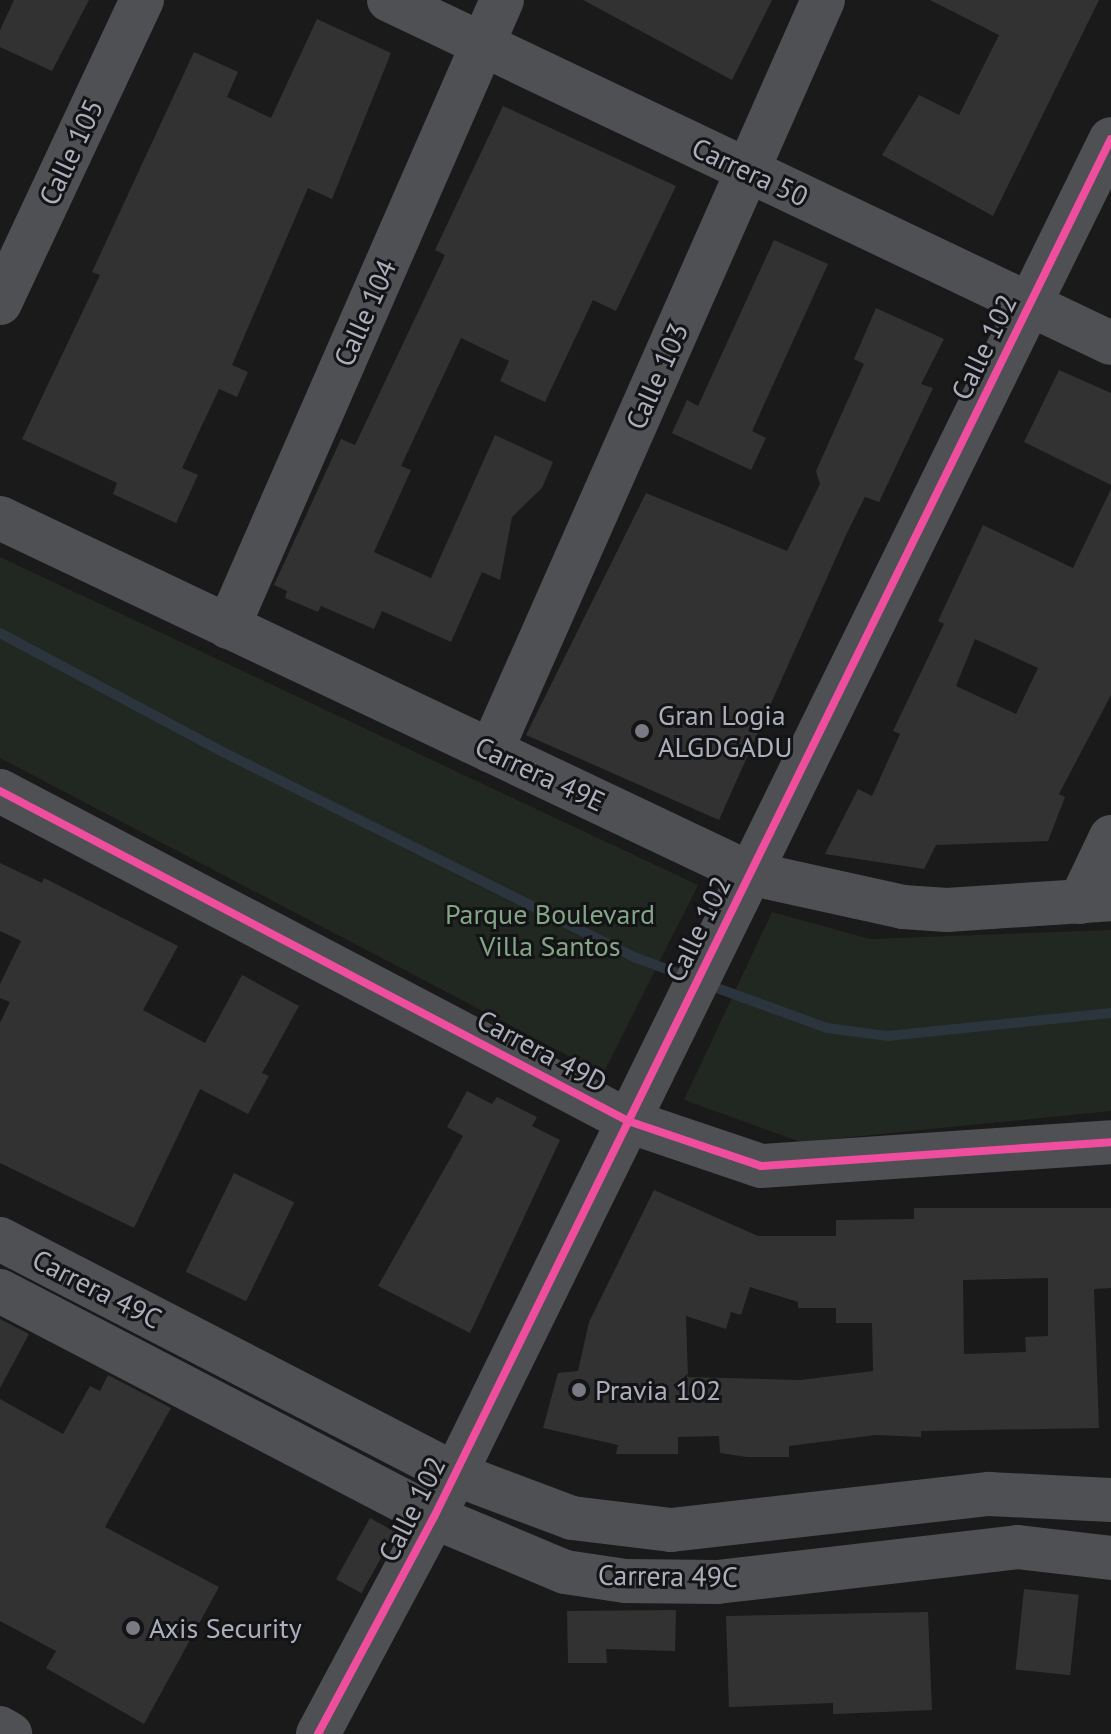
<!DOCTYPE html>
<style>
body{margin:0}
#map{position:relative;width:1111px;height:1734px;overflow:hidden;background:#1a1a1a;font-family:"PT Sans",sans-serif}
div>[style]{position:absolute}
.green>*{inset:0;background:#202821}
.stream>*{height:10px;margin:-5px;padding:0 5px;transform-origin:5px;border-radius:5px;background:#2c343d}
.building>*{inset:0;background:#323232;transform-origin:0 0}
.minor>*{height:44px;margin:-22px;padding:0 22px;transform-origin:22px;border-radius:22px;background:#4e5053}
.cycleway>*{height:8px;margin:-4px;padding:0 4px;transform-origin:4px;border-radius:4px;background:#ef4d9e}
.dots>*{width:22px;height:22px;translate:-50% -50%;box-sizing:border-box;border:4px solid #141416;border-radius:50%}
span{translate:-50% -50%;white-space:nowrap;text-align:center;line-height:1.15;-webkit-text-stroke:6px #141416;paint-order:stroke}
.street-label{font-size:28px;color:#abafbb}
.poi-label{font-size:28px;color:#abafbb}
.left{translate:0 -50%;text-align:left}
.park-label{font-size:28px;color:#82a686}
</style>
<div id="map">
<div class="green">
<div style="clip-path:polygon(0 557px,698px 885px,603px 1074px,0 758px)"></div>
<div style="clip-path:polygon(772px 912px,870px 939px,1111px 930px,1111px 1111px,801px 1142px,684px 1100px)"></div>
</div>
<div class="stream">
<div style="left:0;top:633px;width:255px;rotate:28.1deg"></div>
<div style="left:225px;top:753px;width:457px;rotate:26.5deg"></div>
<div style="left:634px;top:957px;width:58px;rotate:20.3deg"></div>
<div style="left:706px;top:984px;width:129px;rotate:20deg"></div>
<div style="left:827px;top:1028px;width:62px;rotate:7.5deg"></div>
<div style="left:888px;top:1036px;width:224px;rotate:-5.9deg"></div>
</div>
<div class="building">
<div style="clip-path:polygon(14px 0,89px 0,52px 71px,0 47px,0 30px)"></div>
<div style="clip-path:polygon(583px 0,772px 0,732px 80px)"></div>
<div style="clip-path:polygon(930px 0,1099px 0,993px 216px,882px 155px,919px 95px,959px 115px,999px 35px)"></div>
<div style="clip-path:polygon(317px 19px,391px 53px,332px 199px,308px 188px,232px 365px,248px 372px,237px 397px,219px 389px,182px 468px,198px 475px,176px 523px,113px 494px,117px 483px,22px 439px,100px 275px,92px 272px,194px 52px,238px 72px,227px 97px,271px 118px)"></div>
<div style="clip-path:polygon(503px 106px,676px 186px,616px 311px,593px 300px,545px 402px,500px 381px,509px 361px,461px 338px,401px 466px,411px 470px,374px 552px,431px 578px,495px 435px,553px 462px,542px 488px,512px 517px,500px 580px,482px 572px,451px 642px,382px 611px,374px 629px,321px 606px,318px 612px,285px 598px,287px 591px,274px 585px,341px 439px,355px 445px,445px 255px,435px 250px)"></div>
<div style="clip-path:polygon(774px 240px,828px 264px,752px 431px,766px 438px,751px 470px,672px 433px,687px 400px,698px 406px)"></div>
<div style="clip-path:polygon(876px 308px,944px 339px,921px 384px,933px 388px,879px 502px,865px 497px,846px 535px,719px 820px,526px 735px,646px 493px,787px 551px,820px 484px,816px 471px,864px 364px,854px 359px)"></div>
<div style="clip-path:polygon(1059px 370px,1111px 393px,1111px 485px,1024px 442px)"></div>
<div style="clip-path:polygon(evenodd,1111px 489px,1111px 695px,1059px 794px,1065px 797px,1048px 841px,936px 845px,924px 869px,825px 854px,858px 789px,872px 796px,900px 734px,893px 731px,944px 624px,938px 621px,983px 525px,1073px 568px,1111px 489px,975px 639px,1038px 668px,1016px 714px,956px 686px,975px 639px)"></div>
<div style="clip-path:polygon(0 863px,42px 883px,44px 878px,178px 946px,143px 1010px,205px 1043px,242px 975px,299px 1006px,262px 1073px,269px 1076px,248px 1114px,200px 1089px,134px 1228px,0 1163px,0 1023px,10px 1002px,0 998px,0 984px,21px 941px,0 931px)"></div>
<div style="clip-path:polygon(467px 1091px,492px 1104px,497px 1097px,537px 1117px,532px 1126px,560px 1140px,470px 1333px,378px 1286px,463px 1136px,447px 1127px)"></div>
<div style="left:234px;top:1173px;width:67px;height:110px;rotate:26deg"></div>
<div style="clip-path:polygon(evenodd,654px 1190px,758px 1236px,836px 1236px,836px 1220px,914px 1219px,914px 1208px,1111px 1208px,1111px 1288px,1094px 1289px,1099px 1428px,921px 1431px,921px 1437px,876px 1435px,789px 1446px,789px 1457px,747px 1457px,720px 1453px,719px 1436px,678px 1437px,678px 1454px,616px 1454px,618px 1445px,543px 1428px,558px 1373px,578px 1371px,589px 1322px,654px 1190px,1048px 1278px,1048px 1336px,1025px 1337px,1026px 1352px,964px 1354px,963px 1280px,1048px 1278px,654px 1190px,750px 1287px,798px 1302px,798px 1308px,836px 1308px,836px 1323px,872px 1323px,873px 1371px,800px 1380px,688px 1377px,686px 1316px,726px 1329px,731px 1312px,741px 1315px,750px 1287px)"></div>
<div style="clip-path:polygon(0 1319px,29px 1334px,0 1388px)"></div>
<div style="clip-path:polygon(108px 1375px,171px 1408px,105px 1527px,219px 1587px,144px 1724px,46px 1668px,56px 1651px,0 1621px,0 1399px,63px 1434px,90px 1386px,100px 1391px)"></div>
<div style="left:370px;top:1518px;width:29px;height:70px;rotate:29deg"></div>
<div style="left:1024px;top:1589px;width:55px;height:81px;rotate:6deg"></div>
<div style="clip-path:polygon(676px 1610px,675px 1651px,606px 1649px,607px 1663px,568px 1663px,567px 1611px)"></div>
<div style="clip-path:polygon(928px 1612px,932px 1710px,833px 1714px,833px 1703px,729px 1707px,726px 1616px)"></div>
</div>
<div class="minor">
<div style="left:389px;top:0;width:799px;rotate:25.41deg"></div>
<div style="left:0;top:303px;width:335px;rotate:-64.9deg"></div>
<div style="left:0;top:518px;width:829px;rotate:25.36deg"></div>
<div style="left:749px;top:873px;width:158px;rotate:12.4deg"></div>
<div style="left:903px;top:907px;width:44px;rotate:3.9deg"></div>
<div style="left:947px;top:910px;width:164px;rotate:-3.8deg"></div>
<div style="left:228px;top:627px;width:684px;rotate:-66.39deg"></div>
<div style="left:491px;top:751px;width:821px;rotate:-66.15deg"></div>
<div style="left:0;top:791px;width:709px;rotate:27.72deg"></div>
<div style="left:628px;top:1121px;width:140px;rotate:18.7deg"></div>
<div style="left:761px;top:1166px;width:351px;rotate:-3.9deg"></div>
<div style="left:1080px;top:902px;width:72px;rotate:-64.5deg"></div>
<div style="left:0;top:1239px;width:512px;rotate:27.32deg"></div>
<div style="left:455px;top:1474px;width:125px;rotate:20.6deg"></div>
<div style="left:572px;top:1518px;width:100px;rotate:6.9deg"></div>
<div style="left:671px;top:1530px;width:320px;rotate:-6.5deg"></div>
<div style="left:989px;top:1494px;width:122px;rotate:2.8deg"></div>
<div style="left:0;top:1291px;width:489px;rotate:27.5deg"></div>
<div style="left:434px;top:1517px;width:142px;rotate:22.8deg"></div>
<div style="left:565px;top:1572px;width:61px;rotate:8.5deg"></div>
<div style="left:625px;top:1581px;width:92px;rotate:0.6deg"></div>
<div style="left:717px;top:1582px;width:303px;rotate:-6.6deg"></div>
<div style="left:1018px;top:1547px;width:94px;rotate:6.7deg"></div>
<div style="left:0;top:1728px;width:12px;rotate:31deg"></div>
<div style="left:318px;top:1734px;width:246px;rotate:-61.9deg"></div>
<div style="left:434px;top:1517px;width:1535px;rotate:-63.84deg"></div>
</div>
<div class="cycleway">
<div style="left:0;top:791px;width:709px;rotate:27.72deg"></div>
<div style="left:628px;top:1121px;width:140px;rotate:18.7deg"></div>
<div style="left:761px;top:1166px;width:351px;rotate:-3.9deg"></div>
<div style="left:318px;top:1734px;width:246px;rotate:-61.9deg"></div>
<div style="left:434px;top:1517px;width:1535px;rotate:-63.84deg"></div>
</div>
<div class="dots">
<div style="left:642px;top:731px;background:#787b83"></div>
<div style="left:579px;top:1390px;background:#787b83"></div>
<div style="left:133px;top:1628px;background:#787b83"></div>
</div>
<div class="street-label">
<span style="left:71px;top:152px;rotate:-65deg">Calle 105</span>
<span style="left:750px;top:172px;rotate:25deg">Carrera 50</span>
<span style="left:365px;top:313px;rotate:-66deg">Calle 104</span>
<span style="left:984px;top:347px;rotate:-64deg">Calle 102</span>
<span style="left:657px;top:376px;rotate:-66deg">Calle 103</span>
<span style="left:540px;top:774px;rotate:25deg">Carrera 49E</span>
<span style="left:698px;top:929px;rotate:-64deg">Calle 102</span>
<span style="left:542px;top:1051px;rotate:28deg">Carrera 49D</span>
<span style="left:97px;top:1289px;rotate:27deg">Carrera 49C</span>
<span style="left:412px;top:1509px;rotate:-63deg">Calle 102</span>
<span style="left:668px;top:1576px;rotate:1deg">Carrera 49C</span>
</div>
<div class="poi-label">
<span class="left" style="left:658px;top:731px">Gran Logia<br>ALGDGADU</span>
<span class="left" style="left:595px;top:1390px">Pravia 102</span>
<span class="left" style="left:149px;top:1628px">Axis Security</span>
</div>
<div class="park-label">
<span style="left:550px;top:930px">Parque Boulevard<br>Villa Santos</span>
</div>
</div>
